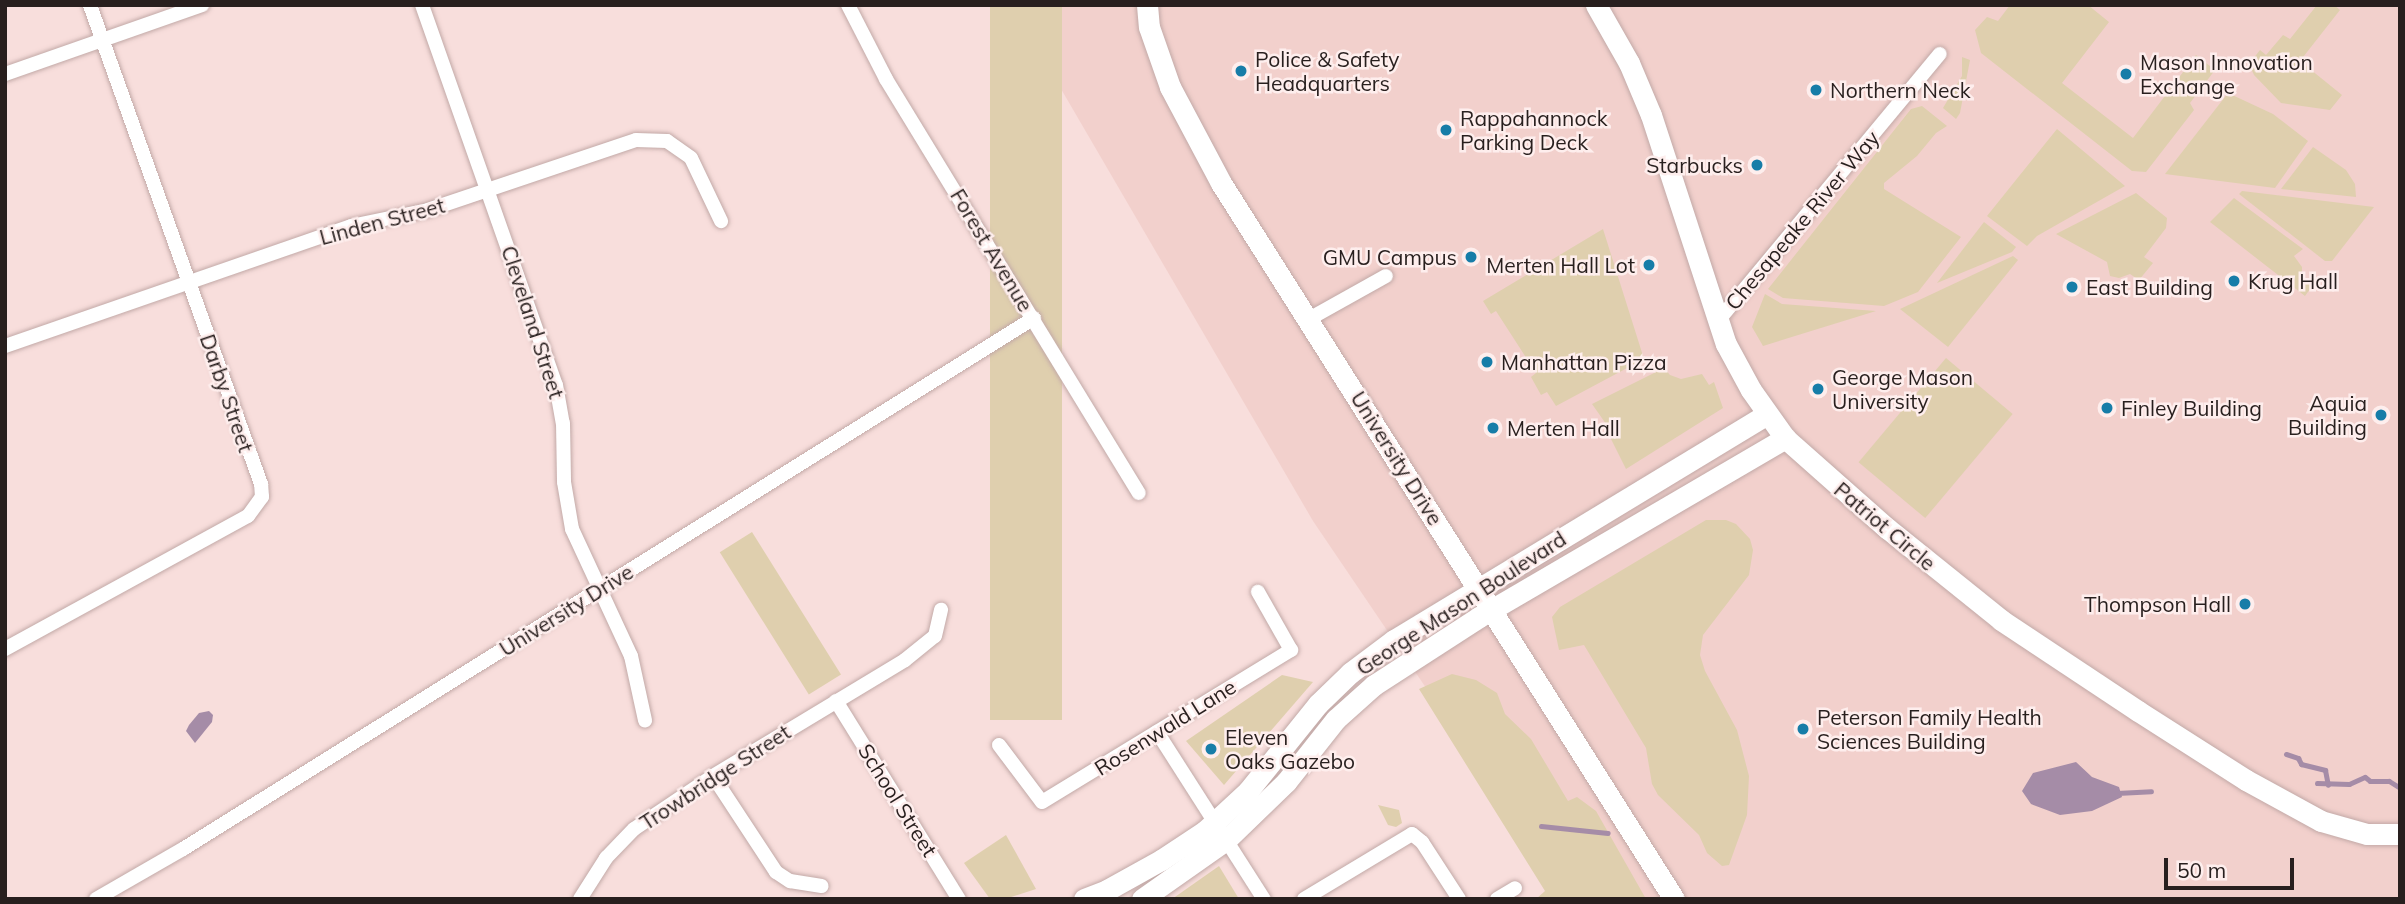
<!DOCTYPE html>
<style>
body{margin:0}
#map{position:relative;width:2405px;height:904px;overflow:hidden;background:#f8dedc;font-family:Mulish,sans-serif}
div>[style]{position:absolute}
.built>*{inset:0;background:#f2d0cc}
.green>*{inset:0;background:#dfcfae;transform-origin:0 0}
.water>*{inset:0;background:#a58ca7}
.stream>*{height:5px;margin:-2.5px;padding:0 2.5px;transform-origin:2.5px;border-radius:2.5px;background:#a58ca7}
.roads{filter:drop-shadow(0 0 2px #c2a9a7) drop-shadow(0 0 2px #c2a9a7)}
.street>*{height:14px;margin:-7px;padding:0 7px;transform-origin:7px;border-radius:7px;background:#fff}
.secondary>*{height:21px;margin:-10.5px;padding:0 10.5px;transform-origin:10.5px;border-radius:10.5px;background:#fff}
.dots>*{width:19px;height:19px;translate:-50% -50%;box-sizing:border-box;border:4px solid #feeeed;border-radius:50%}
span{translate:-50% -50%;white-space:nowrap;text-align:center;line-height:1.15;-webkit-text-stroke:5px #feeeed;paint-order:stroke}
.poi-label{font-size:21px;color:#281f1e}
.left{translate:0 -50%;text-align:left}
.right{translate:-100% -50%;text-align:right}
.street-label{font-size:21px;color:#281f1e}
.frame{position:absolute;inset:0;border:7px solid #281f1e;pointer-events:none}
.scale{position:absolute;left:2164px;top:858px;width:130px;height:32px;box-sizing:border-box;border:4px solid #281f1e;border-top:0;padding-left:9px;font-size:21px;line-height:24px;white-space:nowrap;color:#281f1e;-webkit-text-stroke:5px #feeeed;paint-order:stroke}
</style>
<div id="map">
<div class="built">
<div style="clip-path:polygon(1012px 5px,2400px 5px,2400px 899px,1569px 899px,1313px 521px)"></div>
</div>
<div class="green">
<div style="left:990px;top:5px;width:72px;height:715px"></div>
<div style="clip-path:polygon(2010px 5px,2088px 5px,2109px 22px,2062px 83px,2133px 138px,2196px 55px,2215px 70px,2190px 103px,2194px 110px,2146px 172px,2132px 171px,1981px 53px,1975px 30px,1987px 17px,1998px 21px)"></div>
<div style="clip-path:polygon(2317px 5px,2334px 5px,2340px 10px,2300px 61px,2342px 95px,2330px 110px,2281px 103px,2254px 75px,2249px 64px,2260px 50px,2266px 55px,2283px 35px,2290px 39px)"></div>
<div style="clip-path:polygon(1962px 57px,1970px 60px,1960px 113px,1956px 119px,1943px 108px,1962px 76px)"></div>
<div style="clip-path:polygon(2228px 93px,2273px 114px,2308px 141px,2275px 188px,2165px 174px)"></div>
<div style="clip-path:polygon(1922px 106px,1947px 126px,1936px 133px,1917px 156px,1884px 183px,1884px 189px,1961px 237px,1918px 292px,1884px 306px,1783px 298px,1768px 289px,1911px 109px)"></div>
<div style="clip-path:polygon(2057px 129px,2125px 186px,2037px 236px,2027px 246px,1987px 216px)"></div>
<div style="clip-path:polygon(2313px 147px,2346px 170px,2355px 184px,2356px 197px,2281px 189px)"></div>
<div style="clip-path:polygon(2242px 191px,2374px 207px,2332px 261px,2325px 261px,2239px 194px)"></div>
<div style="clip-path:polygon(2136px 193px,2167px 218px,2166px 228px,2144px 257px,2153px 263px,2139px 280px,2130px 274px,2119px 278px,2110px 276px,2107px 262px,2056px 234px)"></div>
<div style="clip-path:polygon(2234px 198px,2303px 249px,2294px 256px,2302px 267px,2302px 276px,2313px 285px,2305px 296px,2210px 222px)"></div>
<div style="clip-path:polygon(1984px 222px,2016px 247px,2012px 252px,1937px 283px)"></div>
<div style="clip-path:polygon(1603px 229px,1644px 359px,1556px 406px,1547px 392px,1541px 395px,1531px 377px,1536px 373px,1496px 311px,1491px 314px,1483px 301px)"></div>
<div style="clip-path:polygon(2013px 256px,2018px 260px,1948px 347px,1900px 309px)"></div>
<div style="clip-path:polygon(1765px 294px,1782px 304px,1876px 311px,1763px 346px,1752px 327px)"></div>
<div style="left:1946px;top:358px;width:87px;height:136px;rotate:40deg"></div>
<div style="clip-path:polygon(1664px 368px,1670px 375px,1681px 379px,1702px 374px,1709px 385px,1714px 382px,1723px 408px,1626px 469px,1608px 433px,1611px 431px,1592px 404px)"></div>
<div style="clip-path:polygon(1706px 520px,1726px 520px,1736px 524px,1750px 539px,1753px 550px,1749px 575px,1703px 635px,1700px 655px,1705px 671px,1737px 730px,1749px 776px,1747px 815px,1729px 865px,1722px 866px,1707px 853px,1699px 835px,1658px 795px,1652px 784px,1646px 748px,1584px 645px,1559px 650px,1552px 617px,1560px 607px)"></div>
<div style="left:752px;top:532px;width:168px;height:38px;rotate:58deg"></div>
<div style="clip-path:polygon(1452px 674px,1476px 680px,1497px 693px,1505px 714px,1531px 739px,1568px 801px,1577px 797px,1596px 811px,1646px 899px,1536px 899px,1545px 891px,1419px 689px)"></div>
<div style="clip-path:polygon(1282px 675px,1313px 682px,1224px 785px,1186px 741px)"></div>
<div style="clip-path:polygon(1378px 805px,1399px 810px,1402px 823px,1396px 827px,1388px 825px)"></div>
<div style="clip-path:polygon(1006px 835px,1036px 889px,1005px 899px,990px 899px,964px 863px)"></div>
<div style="clip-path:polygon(1219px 866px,1239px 899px,1172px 899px)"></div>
</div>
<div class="water">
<div style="clip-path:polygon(209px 711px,213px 715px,212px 722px,195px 743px,186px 731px,189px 725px,199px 713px)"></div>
<div style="clip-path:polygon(2076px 762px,2092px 777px,2119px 787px,2122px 797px,2092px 811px,2060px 815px,2031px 804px,2022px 791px,2033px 773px)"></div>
</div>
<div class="stream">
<div style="left:2286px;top:754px;width:13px;rotate:18deg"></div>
<div style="left:2298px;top:758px;width:7px;rotate:63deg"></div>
<div style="left:2301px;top:764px;width:25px;rotate:14deg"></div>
<div style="left:2325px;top:770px;width:15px;rotate:79deg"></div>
<div style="left:2317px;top:783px;width:32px;rotate:2deg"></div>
<div style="left:2349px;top:784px;width:17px;rotate:-24deg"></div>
<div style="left:2365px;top:777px;width:6px;rotate:39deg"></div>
<div style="left:2370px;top:781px;width:19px"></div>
<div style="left:2389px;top:781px;width:13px;rotate:32deg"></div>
<div style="left:2117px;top:793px;width:34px;rotate:-3deg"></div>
<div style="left:1541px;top:826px;width:67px;rotate:6deg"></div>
</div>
<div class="roads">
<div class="street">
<div style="left:422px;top:5px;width:403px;rotate:70.6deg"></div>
<div style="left:556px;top:385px;width:39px;rotate:80deg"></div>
<div style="left:563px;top:423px;width:59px;rotate:89deg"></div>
<div style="left:564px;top:482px;width:48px;rotate:80.3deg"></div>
<div style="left:572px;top:529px;width:140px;rotate:65.1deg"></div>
<div style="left:631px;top:656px;width:66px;rotate:77.7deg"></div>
<div style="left:848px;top:5px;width:83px;rotate:62.8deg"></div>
<div style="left:886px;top:79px;width:485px;rotate:58.6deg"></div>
<div style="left:5px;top:74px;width:209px;rotate:-19.3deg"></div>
<div style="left:1309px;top:319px;width:88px;rotate:-29.2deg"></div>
<div style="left:1718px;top:321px;width:347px;rotate:-50.3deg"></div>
<div style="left:5px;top:346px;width:366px;rotate:-19.1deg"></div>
<div style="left:351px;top:226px;width:79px;rotate:-11.7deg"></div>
<div style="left:428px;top:210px;width:219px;rotate:-18.6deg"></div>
<div style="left:636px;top:140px;width:31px;rotate:2deg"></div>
<div style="left:667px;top:141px;width:29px;rotate:35deg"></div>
<div style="left:691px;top:158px;width:70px;rotate:64.5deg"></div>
<div style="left:5px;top:649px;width:277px;rotate:-28.7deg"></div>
<div style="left:248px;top:516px;width:24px;rotate:-54deg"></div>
<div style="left:262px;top:497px;width:13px;rotate:-94deg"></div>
<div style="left:261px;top:484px;width:509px;rotate:-109.65deg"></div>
<div style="left:836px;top:701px;width:233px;rotate:58.2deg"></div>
<div style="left:1157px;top:732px;width:198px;rotate:57.4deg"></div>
<div style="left:999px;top:745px;width:71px;rotate:53deg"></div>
<div style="left:1042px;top:802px;width:292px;rotate:-31.4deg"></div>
<div style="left:1291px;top:650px;width:67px;rotate:-119.6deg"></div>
<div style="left:713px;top:776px;width:115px;rotate:56.7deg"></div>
<div style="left:776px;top:872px;width:17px;rotate:33deg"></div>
<div style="left:790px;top:881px;width:32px;rotate:9deg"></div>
<div style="left:96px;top:899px;width:100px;rotate:-29.9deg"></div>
<div style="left:183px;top:849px;width:1003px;rotate:-31.96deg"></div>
<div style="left:580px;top:899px;width:49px;rotate:-57.6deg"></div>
<div style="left:606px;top:858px;width:40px;rotate:-46deg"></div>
<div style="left:634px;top:829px;width:95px;rotate:-33.9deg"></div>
<div style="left:713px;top:776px;width:224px;rotate:-31.1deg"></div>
<div style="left:905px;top:660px;width:38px;rotate:-39deg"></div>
<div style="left:935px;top:636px;width:27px;rotate:-77deg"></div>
<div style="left:1304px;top:899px;width:126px;rotate:-31deg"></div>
<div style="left:1412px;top:834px;width:13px;rotate:39deg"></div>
<div style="left:1422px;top:842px;width:68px;rotate:57deg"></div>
<div style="left:1497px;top:899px;width:21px;rotate:-31deg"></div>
</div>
<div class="secondary">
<div style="left:1147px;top:5px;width:22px;rotate:85deg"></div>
<div style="left:1149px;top:27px;width:64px;rotate:70.7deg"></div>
<div style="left:1170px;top:87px;width:109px;rotate:62deg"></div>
<div style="left:1221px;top:183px;width:847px;rotate:57.68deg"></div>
<div style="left:1596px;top:5px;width:67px;rotate:60.4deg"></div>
<div style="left:1629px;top:63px;width:56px;rotate:67.1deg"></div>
<div style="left:1651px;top:115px;width:241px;rotate:71.9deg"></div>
<div style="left:1726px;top:344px;width:52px;rotate:61.5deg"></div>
<div style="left:1751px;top:390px;width:59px;rotate:54.7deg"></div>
<div style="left:1785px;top:438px;width:137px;rotate:41.5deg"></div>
<div style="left:1888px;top:529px;width:145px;rotate:38.8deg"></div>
<div style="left:2001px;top:620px;width:164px;rotate:33.6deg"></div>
<div style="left:2138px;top:711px;width:128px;rotate:32.6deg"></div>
<div style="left:2246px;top:780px;width:85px;rotate:28.7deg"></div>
<div style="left:2321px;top:821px;width:48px;rotate:15.8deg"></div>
<div style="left:2367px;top:834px;width:33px"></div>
<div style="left:1084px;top:899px;width:25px;rotate:-21deg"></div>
<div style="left:1107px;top:890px;width:62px;rotate:-29.1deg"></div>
<div style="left:1161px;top:860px;width:53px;rotate:-33.4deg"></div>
<div style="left:1205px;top:831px;width:59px;rotate:-42.9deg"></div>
<div style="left:1248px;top:791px;width:112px;rotate:-51.2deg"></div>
<div style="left:1318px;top:704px;width:45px;rotate:-44.1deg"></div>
<div style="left:1350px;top:673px;width:55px;rotate:-36.9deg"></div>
<div style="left:1394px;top:640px;width:436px;rotate:-31.2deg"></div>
<div style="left:1142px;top:899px;width:104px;rotate:-35.2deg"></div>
<div style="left:1227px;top:839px;width:82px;rotate:-44deg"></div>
<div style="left:1286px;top:782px;width:80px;rotate:-51.6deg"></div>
<div style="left:1336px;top:719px;width:51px;rotate:-41.8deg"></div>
<div style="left:1374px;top:685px;width:125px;rotate:-32.9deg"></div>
<div style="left:1479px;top:617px;width:355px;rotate:-30.3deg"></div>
</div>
</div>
<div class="dots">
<div style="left:1241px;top:71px;background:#177da8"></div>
<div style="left:2126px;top:74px;background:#177da8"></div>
<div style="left:1816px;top:90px;background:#177da8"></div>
<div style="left:1446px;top:130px;background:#177da8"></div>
<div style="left:1757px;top:165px;background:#177da8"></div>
<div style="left:1471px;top:257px;background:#177da8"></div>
<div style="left:1649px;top:265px;background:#177da8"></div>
<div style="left:2234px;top:281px;background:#177da8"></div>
<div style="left:2072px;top:287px;background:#177da8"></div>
<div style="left:1487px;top:362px;background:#177da8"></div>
<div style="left:1818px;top:389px;background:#177da8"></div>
<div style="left:2107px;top:408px;background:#177da8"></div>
<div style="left:2381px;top:415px;background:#177da8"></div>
<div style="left:1493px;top:428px;background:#177da8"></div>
<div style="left:2245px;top:604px;background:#177da8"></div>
<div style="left:1803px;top:729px;background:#177da8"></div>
<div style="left:1211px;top:749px;background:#177da8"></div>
</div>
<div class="poi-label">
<span class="left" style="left:1255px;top:71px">Police &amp; Safety<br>Headquarters</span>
<span class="left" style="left:2140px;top:74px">Mason Innovation<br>Exchange</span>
<span class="left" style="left:1830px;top:90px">Northern Neck</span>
<span class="left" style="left:1460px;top:130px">Rappahannock<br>Parking Deck</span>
<span class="right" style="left:1743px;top:165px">Starbucks</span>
<span class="right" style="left:1457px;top:257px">GMU Campus</span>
<span class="right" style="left:1635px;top:265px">Merten Hall Lot</span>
<span class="left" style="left:2248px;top:281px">Krug Hall</span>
<span class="left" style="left:2086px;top:287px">East Building</span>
<span class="left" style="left:1501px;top:362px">Manhattan Pizza</span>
<span class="left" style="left:1832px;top:389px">George Mason<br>University</span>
<span class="right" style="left:2367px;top:415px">Aquia<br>Building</span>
<span class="left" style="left:2121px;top:408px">Finley Building</span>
<span class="left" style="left:1507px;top:428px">Merten Hall</span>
<span class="right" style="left:2231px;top:604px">Thompson Hall</span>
<span class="left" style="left:1817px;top:729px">Peterson Family Health<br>Sciences Building</span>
<span class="left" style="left:1225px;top:749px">Eleven<br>Oaks Gazebo</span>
</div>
<div class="street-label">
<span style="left:1802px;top:220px;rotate:-50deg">Chesapeake River Way</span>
<span style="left:382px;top:221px;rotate:-15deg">Linden Street</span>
<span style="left:992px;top:250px;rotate:59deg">Forest Avenue</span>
<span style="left:533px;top:322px;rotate:72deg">Cleveland Street</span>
<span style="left:227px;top:393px;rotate:71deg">Darby Street</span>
<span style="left:1397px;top:458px;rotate:58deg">University Drive</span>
<span style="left:1885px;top:526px;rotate:40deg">Patriot Circle</span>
<span style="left:1461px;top:603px;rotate:-33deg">George Mason Boulevard</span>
<span style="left:566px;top:610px;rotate:-32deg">University Drive</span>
<span style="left:1165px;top:727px;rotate:-32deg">Rosenwald Lane</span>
<span style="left:715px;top:777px;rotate:-33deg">Trowbridge Street</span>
<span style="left:898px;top:800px;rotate:58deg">School Street</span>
</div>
<div class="frame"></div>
<div class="scale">50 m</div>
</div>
